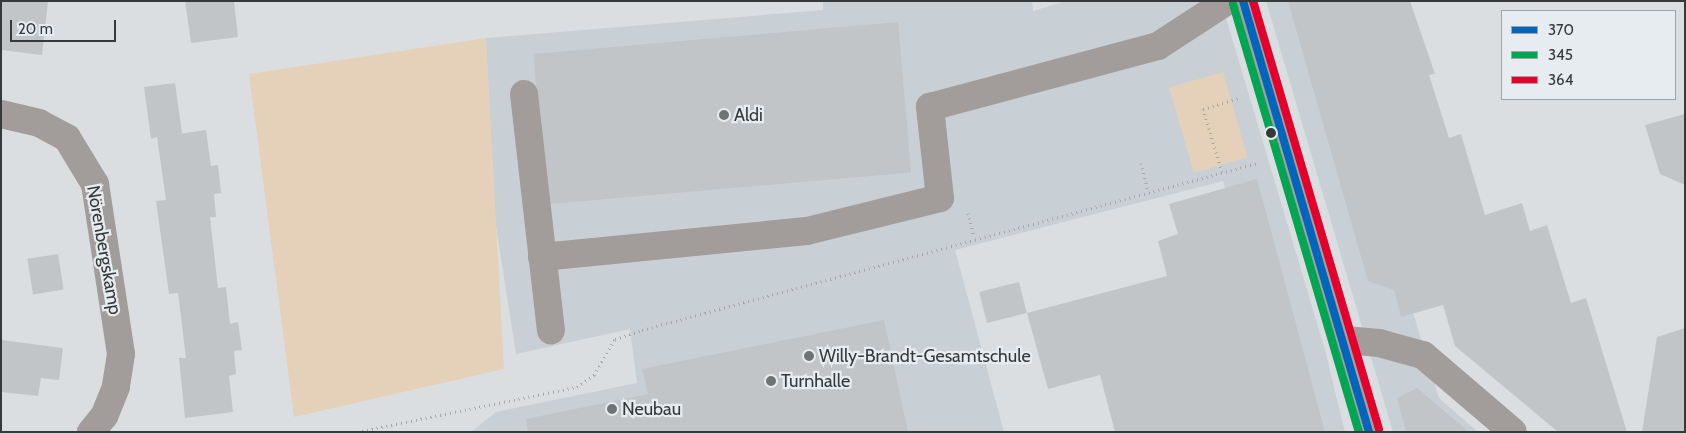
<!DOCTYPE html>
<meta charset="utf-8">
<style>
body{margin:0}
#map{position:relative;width:1686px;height:433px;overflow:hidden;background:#dbdee1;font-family:Cabin,sans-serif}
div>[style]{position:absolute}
.built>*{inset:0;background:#c8cfd5}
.green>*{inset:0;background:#e5d1b9;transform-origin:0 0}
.building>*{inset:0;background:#c2c5c7;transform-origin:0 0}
.path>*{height:3px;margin-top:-1.5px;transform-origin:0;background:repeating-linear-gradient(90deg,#a8a7a5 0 1px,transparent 0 5px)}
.minor>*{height:28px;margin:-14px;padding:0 14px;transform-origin:14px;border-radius:14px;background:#a29d9a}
.major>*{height:28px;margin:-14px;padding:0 14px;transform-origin:14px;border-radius:14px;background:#a3a09d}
.bus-1>*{height:8px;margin:-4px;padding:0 4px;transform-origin:4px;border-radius:4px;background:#0065bd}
.bus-2>*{height:8px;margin:-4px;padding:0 4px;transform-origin:4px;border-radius:4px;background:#00a651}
.bus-3>*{height:8px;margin:-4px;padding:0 4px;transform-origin:4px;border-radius:4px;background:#e4002b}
.dots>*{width:14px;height:14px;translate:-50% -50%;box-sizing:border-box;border:2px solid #e7ecf0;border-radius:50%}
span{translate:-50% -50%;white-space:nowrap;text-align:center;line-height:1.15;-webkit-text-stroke:4.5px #e7ecf0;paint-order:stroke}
.poi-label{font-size:18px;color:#36393a}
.left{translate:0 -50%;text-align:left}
.street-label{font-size:18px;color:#36393a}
.frame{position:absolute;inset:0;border:2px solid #36393a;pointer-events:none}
.legend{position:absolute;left:1501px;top:10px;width:175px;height:90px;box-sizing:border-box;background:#e7ecf0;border:1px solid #a0a4a7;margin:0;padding:6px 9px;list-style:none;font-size:15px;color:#36393a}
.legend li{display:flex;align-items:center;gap:10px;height:25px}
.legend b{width:25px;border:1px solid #a0a4a7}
.scale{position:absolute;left:10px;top:20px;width:106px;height:22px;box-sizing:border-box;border:2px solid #36393a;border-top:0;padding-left:6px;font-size:15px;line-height:18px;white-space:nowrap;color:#36393a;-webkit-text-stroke:4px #e7ecf0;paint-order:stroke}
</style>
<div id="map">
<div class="built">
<div style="clip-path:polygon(823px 1px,1032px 1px,1033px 11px,1066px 1px,1221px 1px,1325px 350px,1345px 432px,1291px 432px,1223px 181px,955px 250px,1004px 432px,471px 432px,496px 412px,637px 383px,630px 329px,516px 354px,494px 213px,486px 38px,823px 10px)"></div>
<div style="clip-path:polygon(1266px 1px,1318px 1px,1439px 398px,1478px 432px,1393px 432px)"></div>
</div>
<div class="green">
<div style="clip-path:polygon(486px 38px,504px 369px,294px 417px,249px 74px)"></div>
<div style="left:1223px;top:72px;width:89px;height:56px;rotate:74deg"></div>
</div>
<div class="building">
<div style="clip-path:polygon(1px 1px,48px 1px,42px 55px,1px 50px)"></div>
<div style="clip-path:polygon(185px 1px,234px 1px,238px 37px,191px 43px)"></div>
<div style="clip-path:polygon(1288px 1px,1410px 1px,1435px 74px,1429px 75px,1449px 138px,1461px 134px,1485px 215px,1522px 203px,1530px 231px,1547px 225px,1571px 303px,1586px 298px,1627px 432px,1558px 432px,1455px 346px,1443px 305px,1401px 317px,1394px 290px,1368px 281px)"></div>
<div style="left:898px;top:22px;width:151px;height:366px;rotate:85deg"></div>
<div style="clip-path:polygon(175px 83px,182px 133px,178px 134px,206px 130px,211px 166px,218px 165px,221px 193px,214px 194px,216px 217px,210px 217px,218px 288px,226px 287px,230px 324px,238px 322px,242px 350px,234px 351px,236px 374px,229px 376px,233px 412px,185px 418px,179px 358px,186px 358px,178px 293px,169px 294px,156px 201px,166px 200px,157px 137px,151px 139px,144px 87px)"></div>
<div style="clip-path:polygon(1685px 114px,1685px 185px,1660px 174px,1645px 125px)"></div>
<div style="clip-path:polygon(1257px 179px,1325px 432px,1115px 432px,1100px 375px,1048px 389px,1027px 313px,1167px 276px,1158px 241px,1178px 234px,1169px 204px)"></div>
<div style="left:58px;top:254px;width:36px;height:31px;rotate:81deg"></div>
<div style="left:1019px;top:282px;width:32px;height:41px;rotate:76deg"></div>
<div style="clip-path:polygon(884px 320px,908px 432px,528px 432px,526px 419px,648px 394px,642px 369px)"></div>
<div style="clip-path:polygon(1685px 328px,1685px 432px,1642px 432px,1657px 337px)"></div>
<div style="clip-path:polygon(1px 340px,63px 348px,59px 380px,41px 378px,38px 396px,1px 392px)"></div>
<div style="clip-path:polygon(1417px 388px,1469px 432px,1406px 432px,1397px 398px)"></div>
</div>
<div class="path">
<div style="left:1141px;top:163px;width:29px;rotate:76deg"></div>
<div style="left:1222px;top:172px;width:66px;rotate:-106.8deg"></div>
<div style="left:1203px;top:109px;width:37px;rotate:-17deg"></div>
<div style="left:968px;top:213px;width:25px;rotate:76deg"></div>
<div style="left:357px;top:432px;width:225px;rotate:-11.6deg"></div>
<div style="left:577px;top:387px;width:21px;rotate:-35deg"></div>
<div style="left:594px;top:375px;width:42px;rotate:-59.7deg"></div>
<div style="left:615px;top:339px;width:28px;rotate:-18deg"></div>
<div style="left:642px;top:330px;width:638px;rotate:-15.17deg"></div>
</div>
<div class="minor">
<div style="left:524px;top:94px;width:238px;rotate:83.5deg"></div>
<div style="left:1px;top:114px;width:39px;rotate:13deg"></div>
<div style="left:39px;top:123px;width:32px;rotate:28deg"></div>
<div style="left:67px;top:138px;width:54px;rotate:58.7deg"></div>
<div style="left:95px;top:184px;width:172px;rotate:81.3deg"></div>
<div style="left:121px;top:354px;width:33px;rotate:99deg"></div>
<div style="left:116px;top:387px;width:31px;rotate:112deg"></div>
<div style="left:104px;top:416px;width:21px;rotate:129deg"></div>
<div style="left:542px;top:257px;width:266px;rotate:-5.6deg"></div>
<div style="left:807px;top:231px;width:137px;rotate:-13.9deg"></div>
<div style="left:940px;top:198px;width:92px;rotate:-96.3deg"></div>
<div style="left:930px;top:107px;width:236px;rotate:-15deg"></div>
<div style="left:1158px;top:46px;width:82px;rotate:-33.1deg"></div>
<div style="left:1345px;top:340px;width:34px;rotate:5deg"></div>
<div style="left:1379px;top:343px;width:46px;rotate:15.3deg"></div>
<div style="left:1423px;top:355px;width:118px;rotate:40.5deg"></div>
</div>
<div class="major">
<div style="left:1243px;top:1px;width:449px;rotate:73.7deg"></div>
</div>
<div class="bus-1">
<div style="left:1243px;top:1px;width:449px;rotate:73.7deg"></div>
</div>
<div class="bus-2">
<div style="left:1233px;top:4px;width:446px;rotate:73.6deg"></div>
</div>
<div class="bus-3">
<div style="left:1253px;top:1px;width:446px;rotate:73.6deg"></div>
</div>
<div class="dots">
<div style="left:724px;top:115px;background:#707374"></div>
<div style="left:1271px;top:133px;background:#36393a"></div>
<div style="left:809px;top:356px;background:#707374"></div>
<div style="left:771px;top:381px;background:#707374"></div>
<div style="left:612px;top:409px;background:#707374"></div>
</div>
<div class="poi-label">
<span class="left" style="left:734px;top:115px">Aldi</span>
<span class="left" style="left:819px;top:356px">Willy-Brandt-Gesamtschule</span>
<span class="left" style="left:781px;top:381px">Turnhalle</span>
<span class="left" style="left:622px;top:409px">Neubau</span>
</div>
<div class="street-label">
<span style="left:104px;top:250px;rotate:80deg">Nörenbergskamp</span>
</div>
<div class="frame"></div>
<ul class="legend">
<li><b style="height:6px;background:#0065bd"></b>370</li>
<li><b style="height:6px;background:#00a651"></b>345</li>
<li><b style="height:6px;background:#e4002b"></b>364</li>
</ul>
<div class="scale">20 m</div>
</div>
